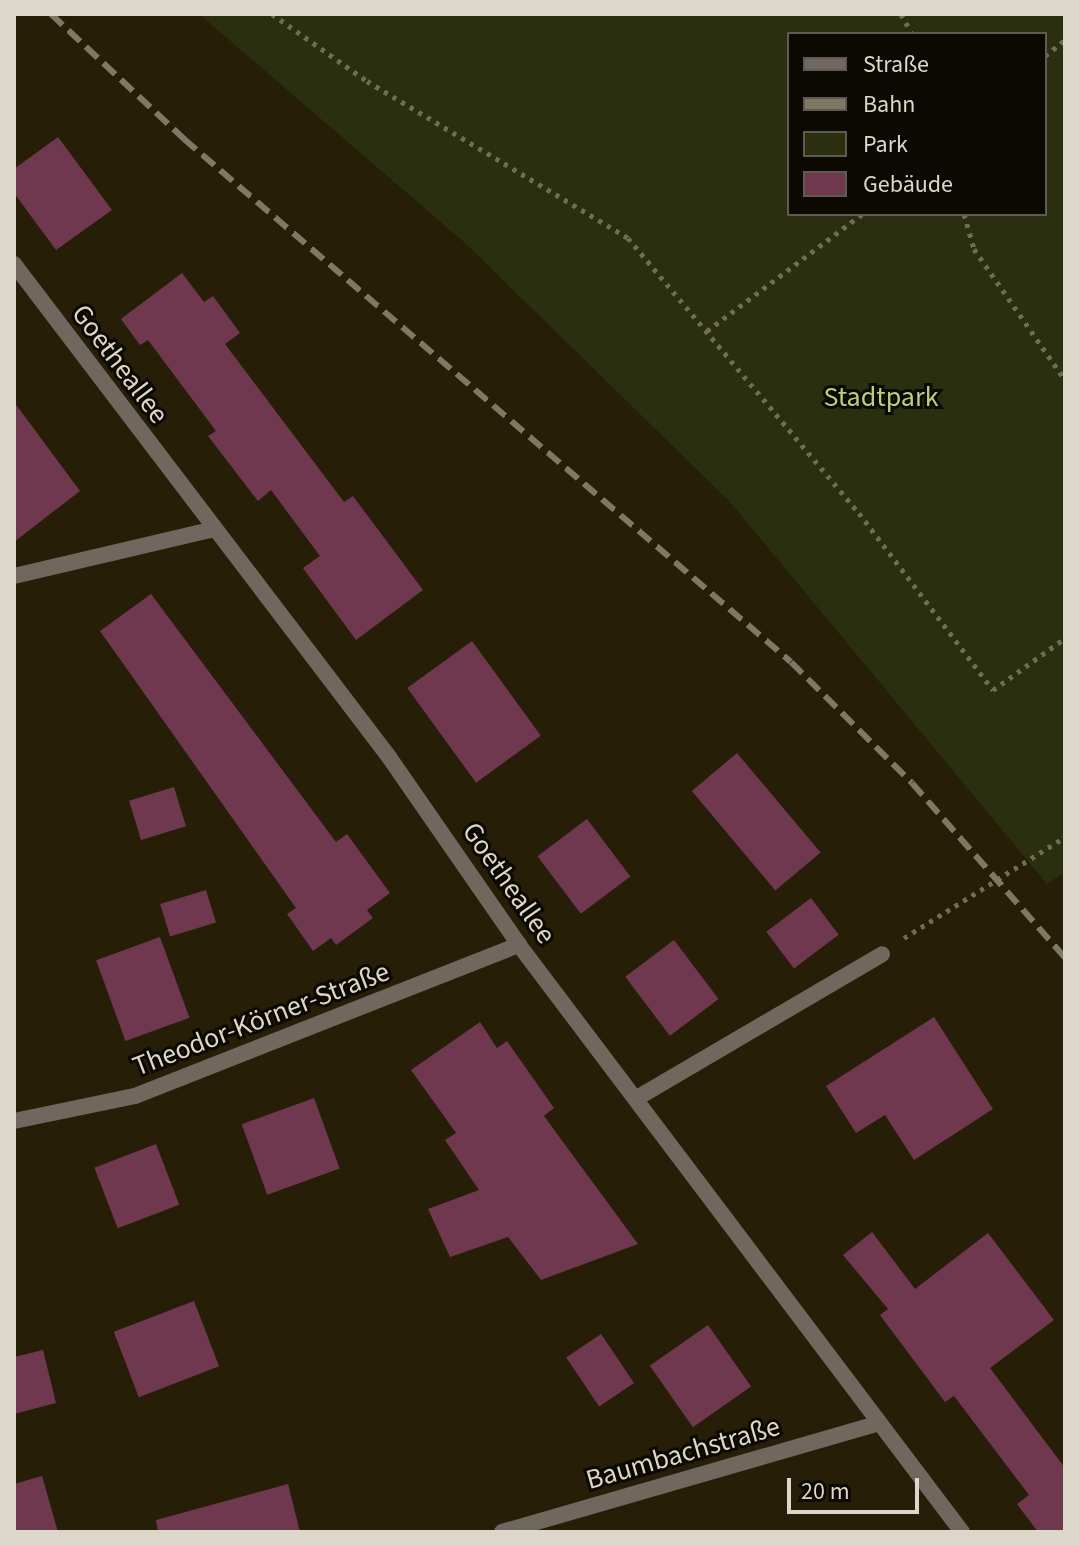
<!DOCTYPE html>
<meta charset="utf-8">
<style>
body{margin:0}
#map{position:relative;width:1079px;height:1546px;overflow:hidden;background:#261e07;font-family:"Source Sans 3",sans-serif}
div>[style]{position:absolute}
.green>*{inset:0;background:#292f0f}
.building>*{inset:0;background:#70384f;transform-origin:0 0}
.path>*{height:5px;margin-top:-2.5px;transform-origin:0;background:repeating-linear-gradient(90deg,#726b58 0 4px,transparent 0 10px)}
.service>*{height:16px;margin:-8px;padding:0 8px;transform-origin:8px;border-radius:8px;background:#70675e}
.minor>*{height:16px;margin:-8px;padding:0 8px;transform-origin:8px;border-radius:8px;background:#70675e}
.rail>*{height:6px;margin-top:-3px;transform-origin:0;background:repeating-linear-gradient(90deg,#7f7865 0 16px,transparent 0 24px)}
span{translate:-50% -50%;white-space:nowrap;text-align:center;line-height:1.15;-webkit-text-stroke:6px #0c0902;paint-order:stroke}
.street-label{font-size:28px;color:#dcd7c9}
.park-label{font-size:28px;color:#bccf79}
.frame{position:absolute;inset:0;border:16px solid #dcd7c9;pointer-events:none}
.legend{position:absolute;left:787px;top:32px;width:260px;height:184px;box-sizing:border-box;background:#0c0902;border:2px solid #5f5b52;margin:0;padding:10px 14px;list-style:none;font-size:24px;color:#dcd7c9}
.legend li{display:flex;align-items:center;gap:16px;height:40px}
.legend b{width:40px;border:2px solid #5f5b52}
.scale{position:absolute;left:787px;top:1478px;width:132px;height:36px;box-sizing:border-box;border:4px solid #dcd7c9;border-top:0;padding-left:10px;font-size:24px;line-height:28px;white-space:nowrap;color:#dcd7c9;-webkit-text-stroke:6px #0c0902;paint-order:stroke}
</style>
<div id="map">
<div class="green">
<div style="clip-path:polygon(evenodd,199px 14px,1065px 14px,1065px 872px,1047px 884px,730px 502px,465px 243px,199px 14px,789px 34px,1045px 34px,1045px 214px,789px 214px,789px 34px)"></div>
</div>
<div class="building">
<div style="clip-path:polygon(58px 137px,112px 210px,56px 250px,14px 193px,14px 169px)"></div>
<div style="clip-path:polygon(182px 273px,204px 302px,213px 296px,240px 333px,225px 344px,344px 502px,353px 496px,423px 590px,356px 640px,303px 568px,320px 556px,271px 490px,258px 501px,208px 436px,216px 431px,148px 340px,140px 345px,121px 319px)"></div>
<div style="clip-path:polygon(14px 402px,80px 491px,14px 542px)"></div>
<div style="clip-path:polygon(151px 594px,336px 842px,347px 834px,390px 893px,367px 910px,373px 918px,336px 945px,331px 938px,313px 951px,287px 914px,296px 908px,100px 631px)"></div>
<div style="left:472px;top:641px;width:117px;height:80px;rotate:54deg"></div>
<div style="left:737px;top:753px;width:130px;height:59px;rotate:50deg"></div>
<div style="left:174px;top:787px;width:41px;height:47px;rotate:73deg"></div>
<div style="left:587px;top:819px;width:72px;height:62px;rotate:53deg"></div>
<div style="left:206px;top:890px;width:34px;height:48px;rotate:73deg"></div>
<div style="left:811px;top:898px;width:46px;height:56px;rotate:53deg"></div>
<div style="left:160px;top:937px;width:86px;height:68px;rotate:70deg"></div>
<div style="left:674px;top:940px;width:74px;height:61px;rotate:53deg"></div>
<div style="clip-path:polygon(934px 1017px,993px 1109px,914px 1160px,885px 1115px,856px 1133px,826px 1086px)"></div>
<div style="clip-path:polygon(480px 1022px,497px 1048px,507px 1041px,554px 1108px,544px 1116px,638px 1244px,541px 1280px,508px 1237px,450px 1257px,428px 1209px,479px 1190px,445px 1140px,456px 1133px,411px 1070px)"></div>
<div style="left:314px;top:1098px;width:75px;height:77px;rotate:70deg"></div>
<div style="left:156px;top:1144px;width:65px;height:66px;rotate:69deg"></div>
<div style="clip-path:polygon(872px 1232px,915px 1289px,988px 1233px,1054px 1320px,990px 1368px,1065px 1468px,1065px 1532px,1038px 1532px,1017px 1504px,1029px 1495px,954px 1396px,945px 1402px,880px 1315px,888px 1309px,843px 1255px)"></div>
<div style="left:194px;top:1301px;width:70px;height:86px;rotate:69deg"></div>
<div style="left:708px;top:1325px;width:75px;height:71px;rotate:55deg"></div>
<div style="left:601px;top:1334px;width:59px;height:42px;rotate:56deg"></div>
<div style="clip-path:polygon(43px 1350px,56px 1403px,14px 1414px,14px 1357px)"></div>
<div style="clip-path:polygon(42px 1476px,58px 1532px,14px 1532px,14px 1484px)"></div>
<div style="clip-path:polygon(288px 1484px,300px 1532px,158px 1532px,156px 1520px)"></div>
</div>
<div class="path">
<div style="left:272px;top:14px;width:116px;rotate:35.2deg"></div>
<div style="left:367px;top:81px;width:305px;rotate:31deg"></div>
<div style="left:628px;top:238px;width:359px;rotate:50deg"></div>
<div style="left:859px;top:513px;width:222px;rotate:52.9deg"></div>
<div style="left:993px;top:690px;width:89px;rotate:-35.8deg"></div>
<div style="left:901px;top:14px;width:23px;rotate:61deg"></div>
<div style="left:1045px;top:56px;width:26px;rotate:-39deg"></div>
<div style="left:964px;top:214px;width:36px;rotate:74deg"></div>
<div style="left:974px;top:249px;width:160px;rotate:55.2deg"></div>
<div style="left:707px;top:331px;width:194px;rotate:-37deg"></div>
<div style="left:904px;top:938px;width:190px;rotate:-32.1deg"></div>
</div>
<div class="service">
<div style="left:637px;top:1098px;width:284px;rotate:-30.4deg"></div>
</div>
<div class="minor">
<div style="left:14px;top:264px;width:619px;rotate:52.74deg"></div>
<div style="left:389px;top:757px;width:229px;rotate:55.3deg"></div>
<div style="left:519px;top:945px;width:735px;rotate:52.96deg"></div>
<div style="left:14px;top:576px;width:206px;rotate:-13.2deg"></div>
<div style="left:14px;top:1121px;width:124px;rotate:-11.7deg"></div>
<div style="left:135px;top:1096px;width:413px;rotate:-21.5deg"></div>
<div style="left:502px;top:1532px;width:390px;rotate:-16.1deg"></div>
</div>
<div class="rail">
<div style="left:51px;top:14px;width:183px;rotate:43.2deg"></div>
<div style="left:184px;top:139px;width:801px;rotate:40.75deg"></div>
<div style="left:791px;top:662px;width:171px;rotate:45deg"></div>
<div style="left:912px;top:783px;width:232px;rotate:48.8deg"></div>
</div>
<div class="street-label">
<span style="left:120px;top:364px;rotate:53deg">Goetheallee</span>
<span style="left:509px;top:883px;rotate:55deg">Goetheallee</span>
<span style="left:261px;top:1019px;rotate:-21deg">Theodor-Körner-Straße</span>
<span style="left:683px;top:1453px;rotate:-16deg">Baumbachstraße</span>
</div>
<div class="park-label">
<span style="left:881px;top:397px">Stadtpark</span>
</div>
<div class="frame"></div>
<ul class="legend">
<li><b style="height:10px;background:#70675e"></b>Straße</li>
<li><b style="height:10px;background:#7f7865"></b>Bahn</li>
<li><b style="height:22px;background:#292f0f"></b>Park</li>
<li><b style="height:22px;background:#70384f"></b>Gebäude</li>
</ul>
<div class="scale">20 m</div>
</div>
